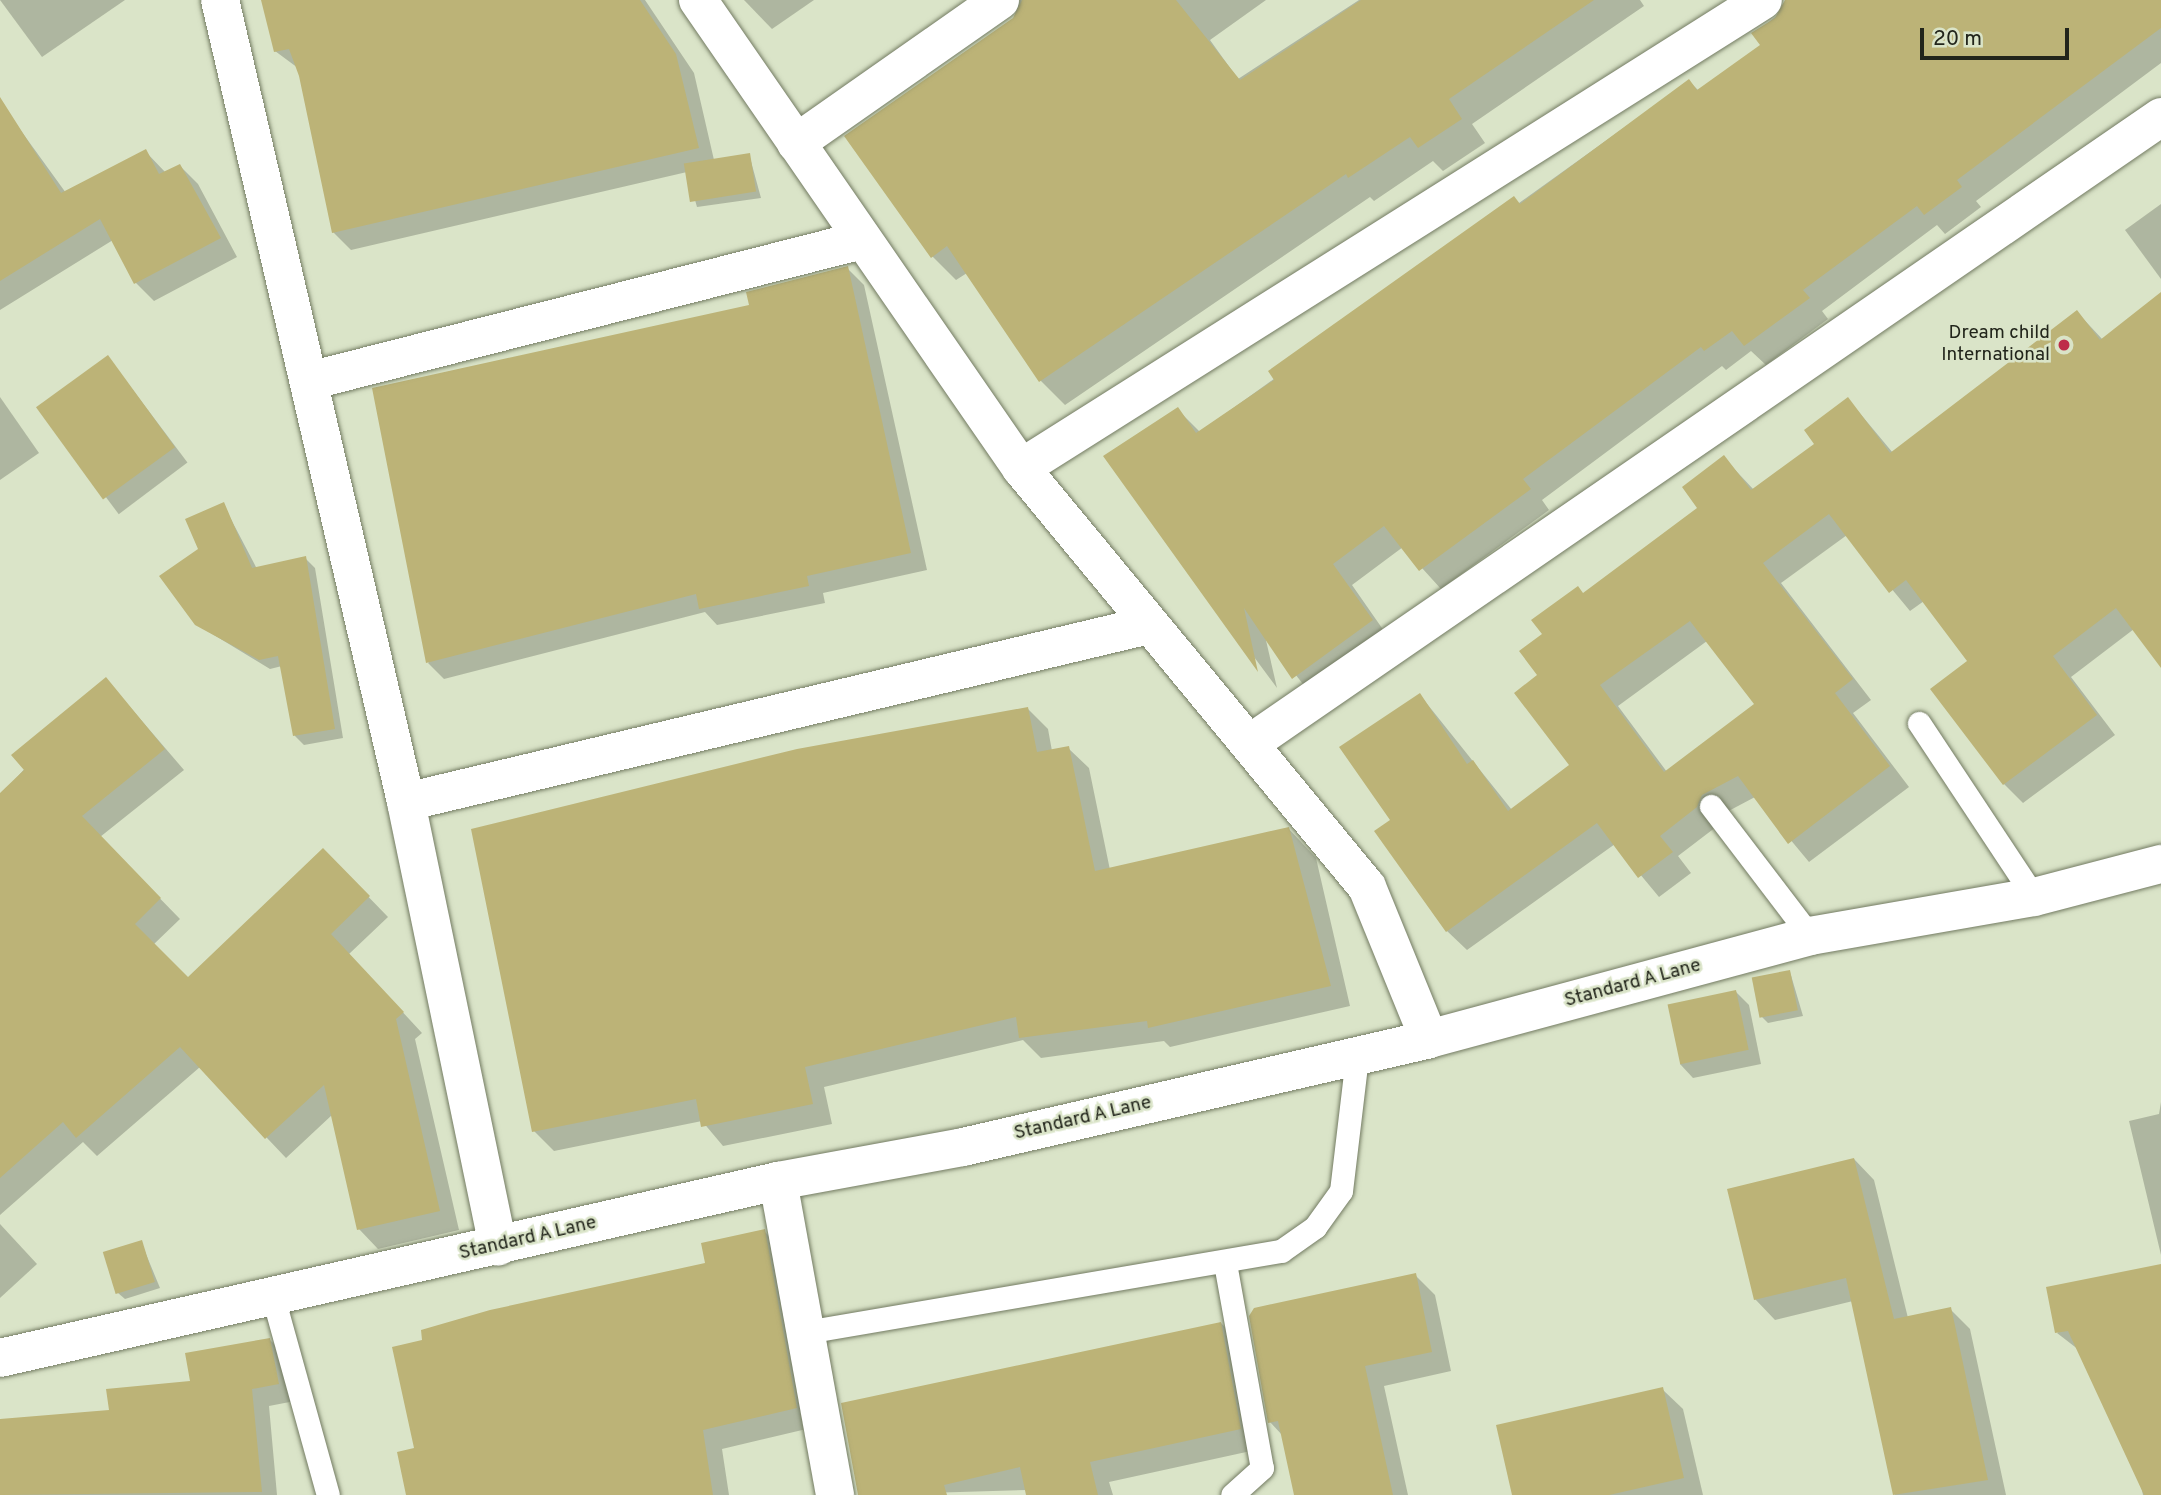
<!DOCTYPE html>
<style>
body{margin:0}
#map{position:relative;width:2161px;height:1495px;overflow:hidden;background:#dae4c8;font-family:Overpass,sans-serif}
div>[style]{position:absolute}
.shadow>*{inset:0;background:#0003;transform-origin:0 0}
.building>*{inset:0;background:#bcb377;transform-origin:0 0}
.roads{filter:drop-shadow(0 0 2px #737b62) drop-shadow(0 0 2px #737b62)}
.lane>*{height:23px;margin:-11.5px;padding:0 11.5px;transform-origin:11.5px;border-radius:11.5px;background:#fff}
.street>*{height:38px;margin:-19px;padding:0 19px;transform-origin:19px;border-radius:19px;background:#fff}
.dots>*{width:19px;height:19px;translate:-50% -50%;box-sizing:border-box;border:4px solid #dae4c8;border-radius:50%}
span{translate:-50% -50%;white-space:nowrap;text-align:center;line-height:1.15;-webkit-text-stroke:5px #dae4c8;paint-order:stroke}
.poi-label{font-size:19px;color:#22251b}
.right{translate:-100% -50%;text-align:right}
.street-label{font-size:19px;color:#22251b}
.scale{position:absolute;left:1920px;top:28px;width:149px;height:32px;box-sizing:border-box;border:4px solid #22251b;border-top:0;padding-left:9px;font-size:21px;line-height:24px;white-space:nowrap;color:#22251b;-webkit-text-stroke:5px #dae4c8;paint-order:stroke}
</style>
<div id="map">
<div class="shadow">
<div style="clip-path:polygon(0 0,125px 0,42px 57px)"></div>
<div style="clip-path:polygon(263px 0,645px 0,694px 73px,714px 160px,749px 154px,761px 198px,697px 207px,687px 172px,351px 250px,333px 232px,298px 68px,275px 51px)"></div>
<div style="clip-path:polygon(744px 0,814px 0,772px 29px)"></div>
<div style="clip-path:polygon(1020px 0,1266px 0,1210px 40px,1238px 79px,1359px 0,1640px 0,1644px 6px,1472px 124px,1485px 143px,1443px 171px,1433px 161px,1374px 201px,1370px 197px,1065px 405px,1041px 381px,967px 273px,956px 280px,932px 256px)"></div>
<div style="clip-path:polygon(1796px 0,2161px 0,2161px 63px,1976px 201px,1981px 207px,1945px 234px,1937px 225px,1822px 311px,1828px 319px,1766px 365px,1751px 351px,1726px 370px,1722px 366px,1542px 500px,1549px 510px,1441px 589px,1403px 547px,1352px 585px,1391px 641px,1314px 698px,1265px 636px,1277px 688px,1106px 457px,1177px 409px,1200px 432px,1689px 81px,1699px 91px,1762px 45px,1754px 34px)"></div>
<div style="clip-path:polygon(11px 117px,66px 193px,145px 151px,166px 173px,180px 166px,198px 184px,237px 257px,154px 301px,136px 283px,113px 240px,0 310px,0 123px)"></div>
<div style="clip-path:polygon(2161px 204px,2161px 279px,2125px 230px)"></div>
<div style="clip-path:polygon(847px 268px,864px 285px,927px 570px,823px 593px,825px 603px,717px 625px,705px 612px,444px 679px,428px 663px,751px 306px)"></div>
<div style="clip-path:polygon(evenodd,2161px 294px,2161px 665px,2134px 629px,2071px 677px,2115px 735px,2023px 803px,2004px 784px,1970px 661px,1924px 601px,1910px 611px,1847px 535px,1781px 583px,1871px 700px,1853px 713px,1909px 787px,1809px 862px,1755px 797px,1721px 815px,1716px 827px,1678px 856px,1691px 873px,1659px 897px,1615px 844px,1467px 950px,1447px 931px,1392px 820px,1420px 695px,1512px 810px,1572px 765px,1539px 675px,1544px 634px,1584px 594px,1700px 509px,1724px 458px,1754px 490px,1817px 444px,1848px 399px,1893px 453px,2077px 312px,2103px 340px,2161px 294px,1707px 641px,1756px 704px,1667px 772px,1618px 706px,1707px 641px)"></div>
<div style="left:108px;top:357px;width:132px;height:86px;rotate:53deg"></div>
<div style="clip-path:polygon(0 397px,39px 453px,0 480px)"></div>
<div style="clip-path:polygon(223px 504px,257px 569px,305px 558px,315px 568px,343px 738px,304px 745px,295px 736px,282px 666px,270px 669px,196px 624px,200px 550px)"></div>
<div style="clip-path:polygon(106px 679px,184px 770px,100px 837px,180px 919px,153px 945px,188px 980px,323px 850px,388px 917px,349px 954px,422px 1033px,415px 1039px,459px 1230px,378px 1249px,359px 1229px,332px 1115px,286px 1158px,200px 1067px,97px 1156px,83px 1142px,0 1215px,0 796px)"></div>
<div style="clip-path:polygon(1028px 709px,1048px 729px,1052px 751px,1068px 748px,1089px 768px,1110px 870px,1288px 828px,1316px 858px,1350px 1006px,1170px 1047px,1164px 1041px,1041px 1058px,1023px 1040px,824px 1087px,832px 1124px,723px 1146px,702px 1121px,554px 1151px,534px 1131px)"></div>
<div style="clip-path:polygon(1790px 972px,1803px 1016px,1768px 1023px,1761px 1016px)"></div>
<div style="clip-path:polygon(1736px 992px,1749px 1005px,1761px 1064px,1693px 1078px,1680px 1064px)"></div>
<div style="clip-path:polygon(2161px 1102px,2161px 1255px,2129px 1121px,2159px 1114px)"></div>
<div style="clip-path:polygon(1854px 1159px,1874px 1180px,1908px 1318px,1950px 1309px,1970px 1329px,2006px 1495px,1895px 1495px,1853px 1301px,1775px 1320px,1755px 1299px)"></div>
<div style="clip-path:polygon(0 1224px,37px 1264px,0 1298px)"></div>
<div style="clip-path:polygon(764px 1231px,783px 1250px,815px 1427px,722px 1449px,729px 1495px,409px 1495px,416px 1449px)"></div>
<div style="clip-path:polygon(141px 1242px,160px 1288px,125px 1299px,118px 1293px)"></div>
<div style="clip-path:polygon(2161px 1266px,2161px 1495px,2143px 1495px,2136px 1461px,2079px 1350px,2057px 1333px)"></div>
<div style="clip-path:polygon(1415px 1275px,1435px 1295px,1451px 1371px,1384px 1386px,1408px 1495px,1296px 1495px,1283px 1436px,1270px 1422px)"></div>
<div style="clip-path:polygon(1221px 1323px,1241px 1344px,1260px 1449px,1109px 1482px,1113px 1495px,1028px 1495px,1027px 1490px,860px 1495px)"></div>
<div style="clip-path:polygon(269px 1339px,287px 1357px,295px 1401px,269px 1406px,277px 1495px,0 1495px,0 1424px,111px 1412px,192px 1382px)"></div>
<div style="clip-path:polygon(1662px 1389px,1683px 1409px,1703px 1495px,1514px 1495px)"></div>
</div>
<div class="building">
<div style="clip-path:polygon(261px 0,640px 0,676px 54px,699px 148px,332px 233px,299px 76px,289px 49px,274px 52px)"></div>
<div style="clip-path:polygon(1022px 0,1176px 0,1240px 80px,1361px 0,1594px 0,1449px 99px,1462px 119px,1418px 148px,1410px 137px,1348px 178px,1346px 174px,1039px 382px,947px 246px,931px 258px,844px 136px,1013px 18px)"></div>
<div style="clip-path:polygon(1785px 0,2161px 0,2161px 28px,1957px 180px,1962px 187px,1924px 215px,1917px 206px,1803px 290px,1810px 298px,1744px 346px,1732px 331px,1704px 351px,1701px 347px,1523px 479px,1531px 489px,1419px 571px,1384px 526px,1333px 564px,1373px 620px,1292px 679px,1244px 608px,1258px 672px,1103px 456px,1178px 407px,1196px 433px,1274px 380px,1268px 371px,1514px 196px,1520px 204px,1689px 79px,1697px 90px,1760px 45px,1751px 33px,1775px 18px)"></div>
<div style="clip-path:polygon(0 97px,61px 193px,146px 149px,159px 174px,180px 164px,221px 238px,134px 284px,100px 219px,0 281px)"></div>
<div style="left:750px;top:153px;width:39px;height:67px;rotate:81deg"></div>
<div style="clip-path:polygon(848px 266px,911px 553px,807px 576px,809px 586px,699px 609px,696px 594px,426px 663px,372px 388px,749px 305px,746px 292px)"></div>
<div style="clip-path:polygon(evenodd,2161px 292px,2161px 668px,2116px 608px,2053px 656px,2097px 715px,2003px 785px,1930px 689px,1967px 661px,1906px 580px,1889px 593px,1829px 514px,1763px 563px,1853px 679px,1835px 693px,1890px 766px,1788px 844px,1738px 776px,1702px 795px,1697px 807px,1660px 836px,1673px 852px,1638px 878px,1597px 823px,1446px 932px,1374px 831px,1390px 820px,1339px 747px,1420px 693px,1467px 764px,1473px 760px,1508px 811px,1569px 765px,1514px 693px,1537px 675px,1519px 651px,1542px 634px,1531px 620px,1578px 586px,1583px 593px,1697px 508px,1682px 487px,1724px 455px,1751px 490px,1814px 444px,1804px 430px,1848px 397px,1890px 453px,2077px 310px,2100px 340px,2161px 292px,1690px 621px,1754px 704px,1664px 772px,1600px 685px,1690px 621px)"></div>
<div style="left:108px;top:355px;width:114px;height:89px;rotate:54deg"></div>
<div style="clip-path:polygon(224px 502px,252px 568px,306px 556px,335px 729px,293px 736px,278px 656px,259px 660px,195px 625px,159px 576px,198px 549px,185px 519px)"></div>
<div style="clip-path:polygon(106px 677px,165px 749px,82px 816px,161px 898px,135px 924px,188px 977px,323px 848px,370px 896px,331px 934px,404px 1012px,396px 1019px,440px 1211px,357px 1230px,324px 1085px,265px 1139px,180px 1047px,76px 1138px,63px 1122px,0 1178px,0 793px,24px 770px,11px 755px)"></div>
<div style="clip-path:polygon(1028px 707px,1037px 752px,1069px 746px,1095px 871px,1289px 827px,1331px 986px,1148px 1028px,1147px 1021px,1019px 1038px,1016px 1017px,805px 1067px,813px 1104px,701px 1127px,696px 1099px,532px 1132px,471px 829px,797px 749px)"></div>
<div style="left:1790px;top:970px;width:41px;height:39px;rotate:79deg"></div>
<div style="left:1736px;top:990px;width:61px;height:70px;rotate:78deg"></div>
<div style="clip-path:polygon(1854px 1158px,1894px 1319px,1951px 1307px,1988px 1480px,1893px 1495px,1846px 1278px,1754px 1300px,1727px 1189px)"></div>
<div style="clip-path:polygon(765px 1229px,797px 1408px,703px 1430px,713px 1495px,406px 1495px,397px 1452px,414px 1448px,392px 1347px,422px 1340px,421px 1330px,490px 1310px,705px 1263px,701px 1243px)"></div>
<div style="left:142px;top:1240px;width:44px;height:41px;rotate:73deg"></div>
<div style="clip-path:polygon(2161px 1264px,2161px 1495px,2144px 1495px,2068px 1331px,2055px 1333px,2046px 1287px)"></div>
<div style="clip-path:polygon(1416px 1273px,1432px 1352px,1365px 1366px,1393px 1495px,1294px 1495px,1278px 1421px,1268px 1423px,1249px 1316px,1254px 1308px)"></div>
<div style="clip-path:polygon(1221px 1322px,1241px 1429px,1090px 1462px,1098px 1495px,1026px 1495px,1020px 1467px,944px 1485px,947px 1495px,858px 1495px,841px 1403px)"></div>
<div style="clip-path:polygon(270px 1338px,279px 1384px,252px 1389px,262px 1492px,0 1495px,0 1419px,109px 1410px,106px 1389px,190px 1381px,185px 1353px)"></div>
<div style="clip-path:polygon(1663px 1387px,1684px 1478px,1609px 1495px,1512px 1495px,1496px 1425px)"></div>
</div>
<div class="roads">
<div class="lane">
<div style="left:1919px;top:723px;width:209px;rotate:56.5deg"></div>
<div style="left:1711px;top:806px;width:163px;rotate:52.7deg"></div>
<div style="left:1225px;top:1263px;width:208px;rotate:79.8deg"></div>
<div style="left:1262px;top:1468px;width:40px;rotate:138deg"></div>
<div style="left:273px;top:1297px;width:205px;rotate:74.5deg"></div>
<div style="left:806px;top:1332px;width:482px;rotate:-9.7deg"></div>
<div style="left:1281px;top:1251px;width:42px;rotate:-35.2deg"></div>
<div style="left:1315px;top:1227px;width:44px;rotate:-54.2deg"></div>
<div style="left:1341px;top:1191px;width:136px;rotate:-83.2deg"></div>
</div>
<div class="street">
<div style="left:220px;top:0;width:823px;rotate:76.94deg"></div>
<div style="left:406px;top:802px;width:454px;rotate:78.3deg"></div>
<div style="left:698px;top:0;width:569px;rotate:55.39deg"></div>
<div style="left:1021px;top:468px;width:543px;rotate:50.45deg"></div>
<div style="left:1367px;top:887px;width:164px;rotate:67.8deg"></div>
<div style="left:796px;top:143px;width:249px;rotate:-35deg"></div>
<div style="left:309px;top:381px;width:571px;rotate:-14.3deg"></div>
<div style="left:1021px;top:468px;width:877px;rotate:-32.24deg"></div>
<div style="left:1252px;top:742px;width:1103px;rotate:-34.51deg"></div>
<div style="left:406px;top:802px;width:760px;rotate:-13.4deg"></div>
<div style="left:778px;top:1181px;width:319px;rotate:79.7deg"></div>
<div style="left:0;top:1358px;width:798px;rotate:-12.82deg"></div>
<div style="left:778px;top:1181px;width:188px;rotate:-10.4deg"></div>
<div style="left:963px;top:1147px;width:478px;rotate:-13deg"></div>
<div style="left:1429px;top:1039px;width:395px;rotate:-15.1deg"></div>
<div style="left:1810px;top:936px;width:227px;rotate:-9.9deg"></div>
<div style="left:2034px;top:897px;width:131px;rotate:-14.6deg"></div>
</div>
</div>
<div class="dots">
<div style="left:2064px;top:345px;background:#be2d49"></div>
</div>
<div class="poi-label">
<span class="right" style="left:2050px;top:345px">Dream child<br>International</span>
</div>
<div class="street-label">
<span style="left:1633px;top:984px;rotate:-15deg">Standard A Lane</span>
<span style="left:1083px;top:1119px;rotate:-13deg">Standard A Lane</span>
<span style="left:528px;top:1239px;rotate:-13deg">Standard A Lane</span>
</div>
<div class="scale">20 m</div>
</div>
